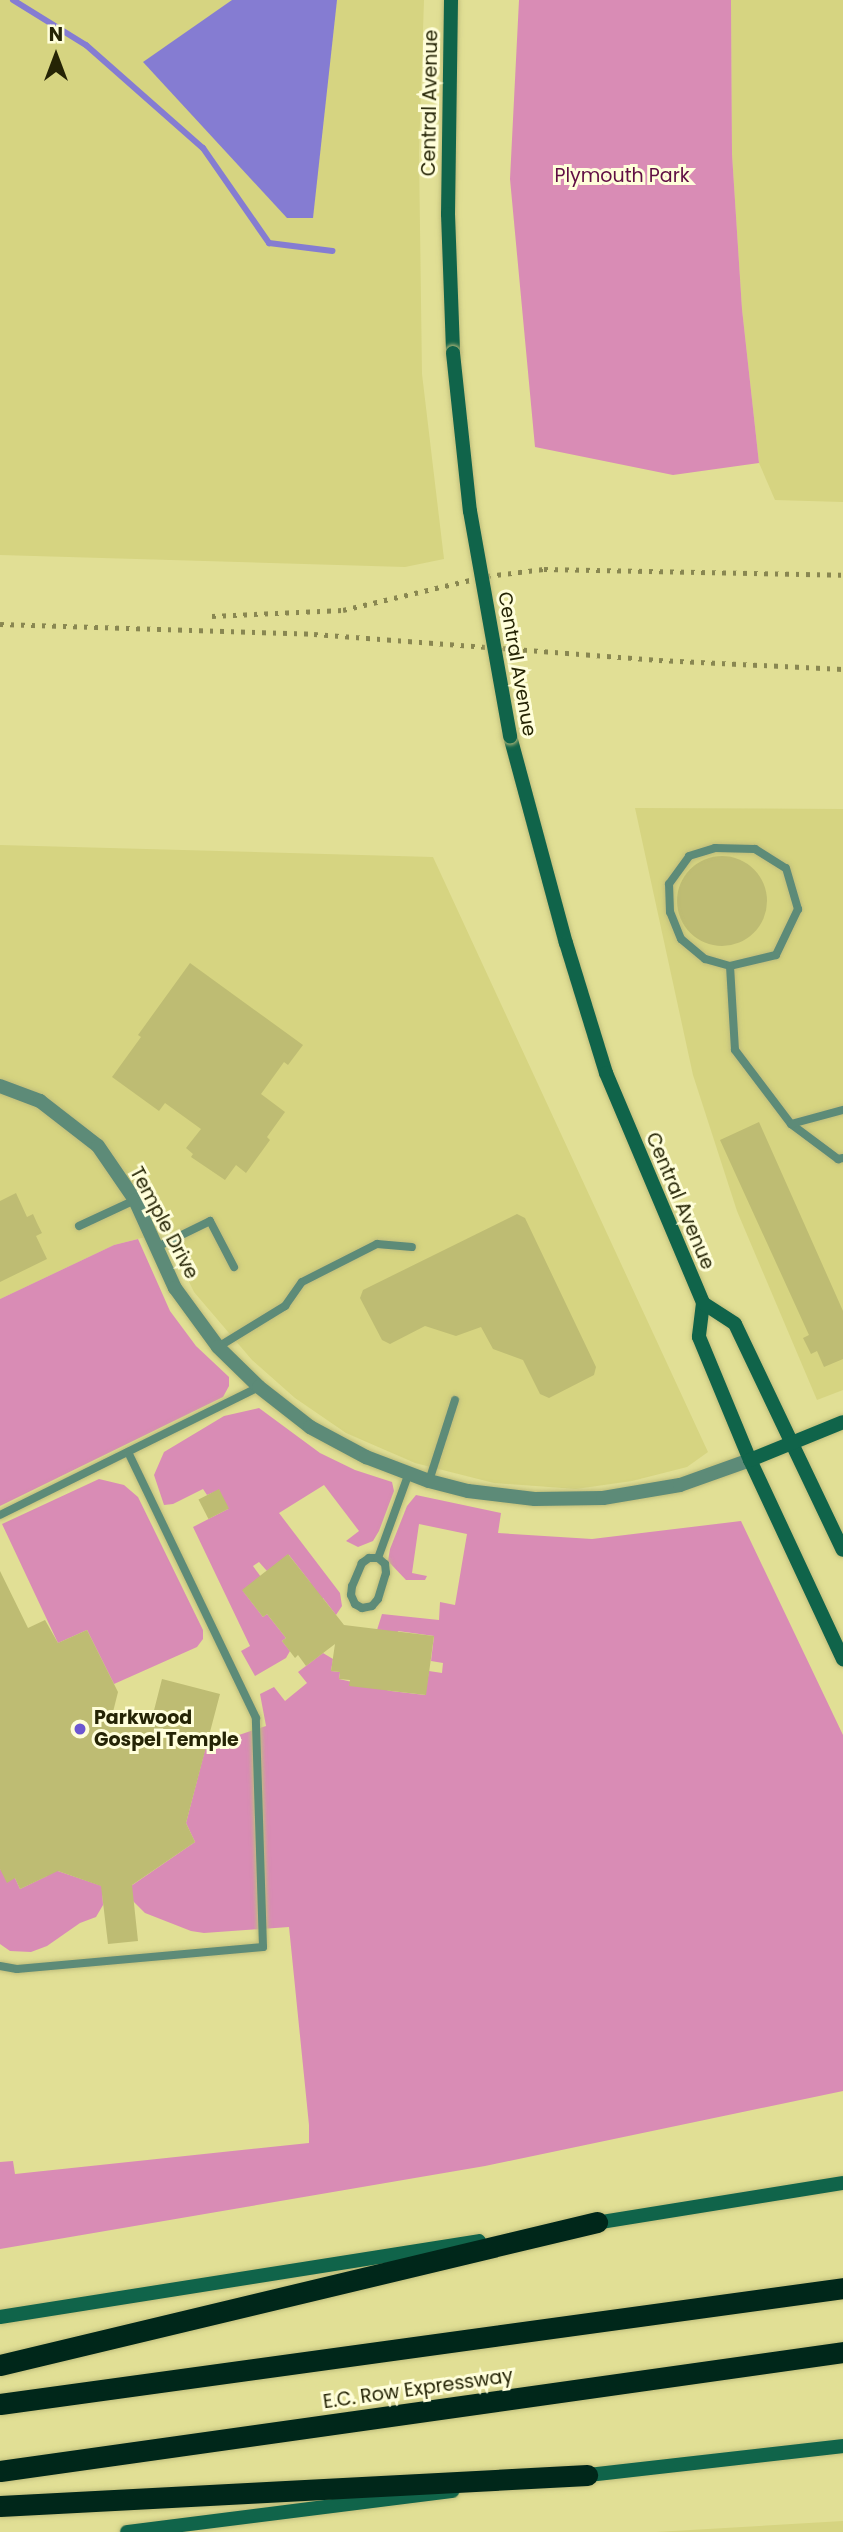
<!DOCTYPE html>
<style>
body{margin:0}
#map{position:relative;width:843px;height:2532px;overflow:hidden;background:#e1df95;font-family:Poppins,sans-serif}
div>[style]{position:absolute}
.built>*{inset:0;background:#d6d481}
.green>*{inset:0;background:#d98cb5}
.water>*{inset:0;background:#857cd2}
.stream>*{height:6px;margin:-3px;padding:0 3px;transform-origin:3px;border-radius:3px;background:#857cd2}
.building>*{inset:0;background:#bebc73;transform-origin:0 0}
.round{border-radius:50%}
.roads{filter:drop-shadow(0 0 2px #bfbd7b) drop-shadow(0 0 2px #bfbd7b)}
.lane>*{height:8px;margin:-4px;padding:0 4px;transform-origin:4px;border-radius:4px;background:#5d8b78}
.street>*{height:14px;margin:-7px;padding:0 7px;transform-origin:7px;border-radius:7px;background:#5d8b78}
.secondary>*{height:14px;margin:-7px;padding:0 7px;transform-origin:7px;border-radius:7px;background:#10644a}
.highway>*{height:21px;margin:-10.5px;padding:0 10.5px;transform-origin:10.5px;border-radius:10.5px;background:#00271a}
.rail>*{height:5px;margin-top:-2.5px;transform-origin:0;background:repeating-linear-gradient(90deg,#898751 0 3.5px,transparent 0 10.5px)}
.bridges{filter:drop-shadow(0 0 2px #bfbd7b) drop-shadow(0 0 2px #bfbd7b)}
.secondary-bridge>*{height:14px;margin:-7px;padding:0 7px;transform-origin:7px;border-radius:7px;background:#10644a}
.dots>*{width:19px;height:19px;translate:-50% -50%;box-sizing:border-box;border:4px solid #fffeda;border-radius:50%}
span{translate:-50% -50%;white-space:nowrap;text-align:center;line-height:1.15;-webkit-text-stroke:6px #fffeda;paint-order:stroke}
.street-label{font-size:19px;color:#252405}
.park-label{font-size:19px;color:#600e43}
.poi-label{font-size:19px;color:#252405;font-weight:700}
.left{translate:0 -50%;text-align:left}
.north{position:absolute;left:21px;top:21px;width:70px;height:70px;-webkit-text-stroke:5px #fffeda;paint-order:stroke;rotate:0deg;font-size:19px;font-weight:700;line-height:28px;text-align:center;color:#252405}
.north::after{content:'';display:block;margin:auto;width:24px;height:32px;background:#252405;clip-path:polygon(50% 0,100% 100%,50% 72%,0 100%)}
</style>
<div id="map">
<div class="built">
<div style="clip-path:polygon(0 0,424px 0,419px 153px,422px 374px,444px 559px,405px 567px,0 555px)"></div>
<div style="clip-path:polygon(731px 0,843px 0,843px 502px,775px 500px,759px 463px,742px 309px,732px 154px)"></div>
<div style="clip-path:polygon(635px 808px,843px 809px,843px 1390px,817px 1400px,737px 1211px,693px 1075px)"></div>
<div style="clip-path:polygon(0 845px,433px 857px,708px 1452px,687px 1467px,632px 1481px,576px 1489px,494px 1483px,415px 1463px,346px 1433px,295px 1398px,252px 1360px,194px 1292px,165px 1232px,114px 1245px,0 1299px)"></div>
<div style="clip-path:polygon(843px 2521px,843px 2532px,656px 2532px)"></div>
</div>
<div class="green">
<div style="clip-path:polygon(519px 0,731px 0,732px 154px,742px 309px,759px 463px,673px 475px,535px 447px,510px 179px)"></div>
<div style="clip-path:polygon(138px 1239px,170px 1311px,196px 1346px,229px 1377px,229px 1386px,223px 1397px,0 1506px,0 1299px,114px 1245px)"></div>
<div style="clip-path:polygon(259px 1408px,320px 1453px,355px 1470px,392px 1482px,394px 1491px,379px 1531px,373px 1541px,358px 1547px,346px 1541px,359px 1531px,324px 1485px,279px 1513px,340px 1593px,342px 1606px,336px 1615px,323px 1598px,318px 1601px,310px 1582px,289px 1555px,267px 1571px,259px 1562px,253px 1566px,261px 1577px,243px 1591px,263px 1617px,267px 1614px,286px 1638px,282px 1641px,290px 1651px,286px 1658px,255px 1676px,241px 1651px,250px 1646px,193px 1527px,228px 1509px,219px 1490px,207px 1495px,203px 1489px,173px 1504px,164px 1505px,154px 1475px,164px 1452px,224px 1416px)"></div>
<div style="clip-path:polygon(99px 1479px,124px 1485px,138px 1497px,203px 1630px,203px 1639px,197px 1647px,114px 1684px,87px 1630px,58px 1643px,2px 1524px)"></div>
<div style="clip-path:polygon(416px 1495px,501px 1513px,498px 1533px,592px 1539px,741px 1521px,843px 1735px,843px 2091px,485px 2166px,0 2249px,0 2162px,13px 2161px,15px 2174px,309px 2143px,309px 2125px,289px 1927px,204px 1933px,191px 1931px,145px 1913px,133px 1901px,131px 1886px,195px 1842px,186px 1823px,207px 1742px,215px 1743px,266px 1726px,260px 1694px,274px 1687px,285px 1701px,307px 1683px,298px 1672px,323px 1653px,333px 1659px,331px 1671px,340px 1672px,339px 1679px,391px 1691px,425px 1695px,429px 1671px,442px 1673px,443px 1663px,431px 1661px,434px 1636px,398px 1631px,397px 1637px,377px 1630px,382px 1614px,439px 1620px,440px 1602px,455px 1605px,467px 1534px,419px 1524px,412px 1573px,427px 1576px,425px 1580px,406px 1580px,388px 1561px,390px 1549px,407px 1506px)"></div>
<div style="clip-path:polygon(49px 1868px,102px 1886px,103px 1905px,96px 1917px,80px 1923px,47px 1946px,31px 1952px,10px 1951px,0 1944px,0 1869px,15px 1878px,20px 1889px,47px 1876px)"></div>
</div>
<div class="water">
<div style="clip-path:polygon(232px 0,337px 0,313px 218px,287px 218px,143px 62px)"></div>
</div>
<div class="stream">
<div style="left:13px;top:0;width:86px;rotate:31.7deg"></div>
<div style="left:86px;top:45px;width:156px;rotate:41.4deg"></div>
<div style="left:203px;top:148px;width:116px;rotate:55.2deg"></div>
<div style="left:269px;top:243px;width:64px;rotate:7.1deg"></div>
</div>
<div class="building">
<div class="round" style="left:677px;top:856px;width:90px;height:90px"></div>
<div style="clip-path:polygon(190px 963px,303px 1045px,288px 1065px,284px 1062px,261px 1094px,285px 1112px,267px 1137px,270px 1140px,246px 1173px,236px 1165px,225px 1180px,191px 1157px,193px 1154px,186px 1148px,201px 1129px,165px 1103px,159px 1111px,112px 1077px,141px 1037px,138px 1035px)"></div>
<div style="clip-path:polygon(759px 1122px,843px 1311px,843px 1359px,824px 1367px,817px 1351px,811px 1354px,803px 1338px,809px 1335px,720px 1140px)"></div>
<div style="clip-path:polygon(16px 1193px,27px 1217px,33px 1214px,37px 1223px,42px 1233px,36px 1236px,47px 1259px,0 1282px,0 1201px)"></div>
<div style="clip-path:polygon(517px 1214px,525px 1218px,596px 1367px,594px 1375px,549px 1398px,540px 1394px,523px 1360px,493px 1349px,481px 1327px,456px 1336px,425px 1326px,390px 1344px,382px 1340px,360px 1298px,363px 1290px)"></div>
<div style="left:219px;top:1489px;width:22px;height:23px;rotate:63deg"></div>
<div style="clip-path:polygon(288px 1554px,344px 1625px,434px 1636px,426px 1695px,349px 1686px,350px 1680px,339px 1679px,340px 1672px,331px 1671px,335px 1644px,306px 1666px,298px 1655px,295px 1658px,282px 1641px,286px 1638px,267px 1614px,263px 1617px,242px 1590px)"></div>
<div style="clip-path:polygon(0 1571px,28px 1628px,45px 1620px,58px 1643px,87px 1630px,118px 1692px,112px 1716px,150px 1726px,162px 1679px,220px 1694px,186px 1823px,195px 1842px,132px 1885px,138px 1941px,108px 1944px,101px 1886px,58px 1871px,20px 1889px,15px 1878px,7px 1883px,0 1869px)"></div>
</div>
<div class="roads">
<div class="lane">
<div style="left:715px;top:848px;width:40px;rotate:1.4deg"></div>
<div style="left:755px;top:849px;width:36px;rotate:32deg"></div>
<div style="left:786px;top:868px;width:43px;rotate:73.7deg"></div>
<div style="left:798px;top:909px;width:51px;rotate:115.6deg"></div>
<div style="left:776px;top:955px;width:47px;rotate:166.6deg"></div>
<div style="left:730px;top:966px;width:26px;rotate:-164deg"></div>
<div style="left:705px;top:959px;width:31px;rotate:-140deg"></div>
<div style="left:681px;top:939px;width:29px;rotate:-112deg"></div>
<div style="left:670px;top:912px;width:28px;rotate:-92deg"></div>
<div style="left:669px;top:884px;width:34px;rotate:-54deg"></div>
<div style="left:689px;top:856px;width:27px;rotate:-17deg"></div>
<div style="left:730px;top:966px;width:84px;rotate:86.6deg"></div>
<div style="left:735px;top:1050px;width:93px;rotate:52.9deg"></div>
<div style="left:791px;top:1124px;width:59px;rotate:36.7deg"></div>
<div style="left:838px;top:1159px;width:5px;rotate:-11deg"></div>
<div style="left:791px;top:1124px;width:54px;rotate:-15.1deg"></div>
<div style="left:79px;top:1226px;width:62px;rotate:-24.9deg"></div>
<div style="left:157px;top:1247px;width:59px;rotate:-26.1deg"></div>
<div style="left:210px;top:1221px;width:52px;rotate:62.4deg"></div>
<div style="left:218px;top:1347px;width:79px;rotate:-31.5deg"></div>
<div style="left:285px;top:1306px;width:29px;rotate:-55deg"></div>
<div style="left:302px;top:1282px;width:84px;rotate:-26.9deg"></div>
<div style="left:377px;top:1244px;width:35px;rotate:5deg"></div>
<div style="left:429px;top:1481px;width:85px;rotate:-72.2deg"></div>
<div style="left:0;top:1515px;width:289px;rotate:-26.3deg"></div>
<div style="left:378px;top:1558px;width:9px;rotate:180deg"></div>
<div style="left:369px;top:1558px;width:9px;rotate:144deg"></div>
<div style="left:362px;top:1563px;width:25px;rotate:113deg"></div>
<div style="left:352px;top:1586px;width:9px;rotate:96deg"></div>
<div style="left:351px;top:1595px;width:10px;rotate:66deg"></div>
<div style="left:355px;top:1604px;width:8px;rotate:30deg"></div>
<div style="left:362px;top:1608px;width:10px;rotate:-11deg"></div>
<div style="left:372px;top:1606px;width:9px;rotate:-49deg"></div>
<div style="left:378px;top:1599px;width:27px;rotate:-73deg"></div>
<div style="left:386px;top:1573px;width:9px;rotate:-96deg"></div>
<div style="left:385px;top:1564px;width:9px;rotate:-139deg"></div>
<div style="left:378px;top:1558px;width:90px;rotate:-70deg"></div>
<div style="left:0;top:1966px;width:17px;rotate:10deg"></div>
<div style="left:17px;top:1969px;width:247px;rotate:-5.1deg"></div>
<div style="left:263px;top:1947px;width:229px;rotate:-91.8deg"></div>
<div style="left:256px;top:1718px;width:295px;rotate:-115.7deg"></div>
</div>
<div class="street">
<div style="left:0;top:1086px;width:43px;rotate:20.6deg"></div>
<div style="left:40px;top:1101px;width:73px;rotate:37.8deg"></div>
<div style="left:98px;top:1146px;width:65px;rotate:55.6deg"></div>
<div style="left:135px;top:1200px;width:97px;rotate:65.6deg"></div>
<div style="left:175px;top:1288px;width:73px;rotate:53.9deg"></div>
<div style="left:218px;top:1347px;width:57px;rotate:44.3deg"></div>
<div style="left:259px;top:1387px;width:65px;rotate:38.1deg"></div>
<div style="left:310px;top:1427px;width:64px;rotate:28.2deg"></div>
<div style="left:366px;top:1457px;width:67px;rotate:20.9deg"></div>
<div style="left:429px;top:1481px;width:40px;rotate:14.4deg"></div>
<div style="left:468px;top:1491px;width:67px;rotate:6.8deg"></div>
<div style="left:535px;top:1499px;width:68px;rotate:-0.8deg"></div>
<div style="left:603px;top:1498px;width:78px;rotate:-9.6deg"></div>
<div style="left:680px;top:1485px;width:74px;rotate:-19.7deg"></div>
</div>
<div class="secondary">
<div style="left:451px;top:0;width:214px;rotate:90.8deg"></div>
<div style="left:448px;top:214px;width:139px;rotate:87.9deg"></div>
<div style="left:510px;top:736px;width:214px;rotate:74.9deg"></div>
<div style="left:566px;top:943px;width:136px;rotate:72.9deg"></div>
<div style="left:606px;top:1073px;width:250px;rotate:67.1deg"></div>
<div style="left:703px;top:1303px;width:34px;rotate:97deg"></div>
<div style="left:699px;top:1337px;width:133px;rotate:67.5deg"></div>
<div style="left:750px;top:1460px;width:220px;rotate:65deg"></div>
<div style="left:703px;top:1303px;width:38px;rotate:33deg"></div>
<div style="left:735px;top:1324px;width:250px;rotate:64.5deg"></div>
<div style="left:750px;top:1460px;width:100px;rotate:-22.2deg"></div>
<div style="left:589px;top:2224px;width:257px;rotate:-9.2deg"></div>
<div style="left:0;top:2317px;width:485px;rotate:-9deg"></div>
<div style="left:580px;top:2476px;width:265px;rotate:-6.5deg"></div>
<div style="left:127px;top:2532px;width:328px;rotate:-7.2deg"></div>
</div>
<div class="highway">
<div style="left:0;top:2365px;width:614px;rotate:-13.47deg"></div>
<div style="left:0;top:2404px;width:851px;rotate:-7.83deg"></div>
<div style="left:0;top:2471px;width:851px;rotate:-8.03deg"></div>
<div style="left:0;top:2506px;width:588px;rotate:-3.02deg"></div>
</div>
</div>
<div class="rail">
<div style="left:212px;top:616px;width:131px;rotate:-2.6deg"></div>
<div style="left:343px;top:610px;width:148px;rotate:-13.3deg"></div>
<div style="left:487px;top:576px;width:57px;rotate:-7deg"></div>
<div style="left:544px;top:569px;width:299px;rotate:1.1deg"></div>
<div style="left:0;top:624px;width:314px;rotate:1.8deg"></div>
<div style="left:314px;top:634px;width:346px;rotate:4.3deg"></div>
<div style="left:659px;top:660px;width:184px;rotate:2.8deg"></div>
</div>
<div class="bridges">
<div class="secondary-bridge">
<div style="left:453px;top:353px;width:159px;rotate:83.9deg"></div>
<div style="left:470px;top:511px;width:229px;rotate:79.9deg"></div>
</div>
</div>
<div class="dots">
<div style="left:80px;top:1729px;background:#6d57d1"></div>
</div>
<div class="street-label">
<span style="left:430px;top:103px;rotate:-89deg">Central Avenue</span>
<span style="left:517px;top:664px;rotate:80deg">Central Avenue</span>
<span style="left:680px;top:1201px;rotate:67deg">Central Avenue</span>
<span style="left:164px;top:1223px;rotate:62deg">Temple Drive</span>
<span style="left:418px;top:2389px;rotate:-8deg">E.C. Row Expressway</span>
</div>
<div class="park-label">
<span style="left:622px;top:176px">Plymouth Park</span>
</div>
<div class="poi-label">
<span class="left" style="left:94px;top:1729px">Parkwood<br>Gospel Temple</span>
</div>
<div class="north">N</div>
</div>
